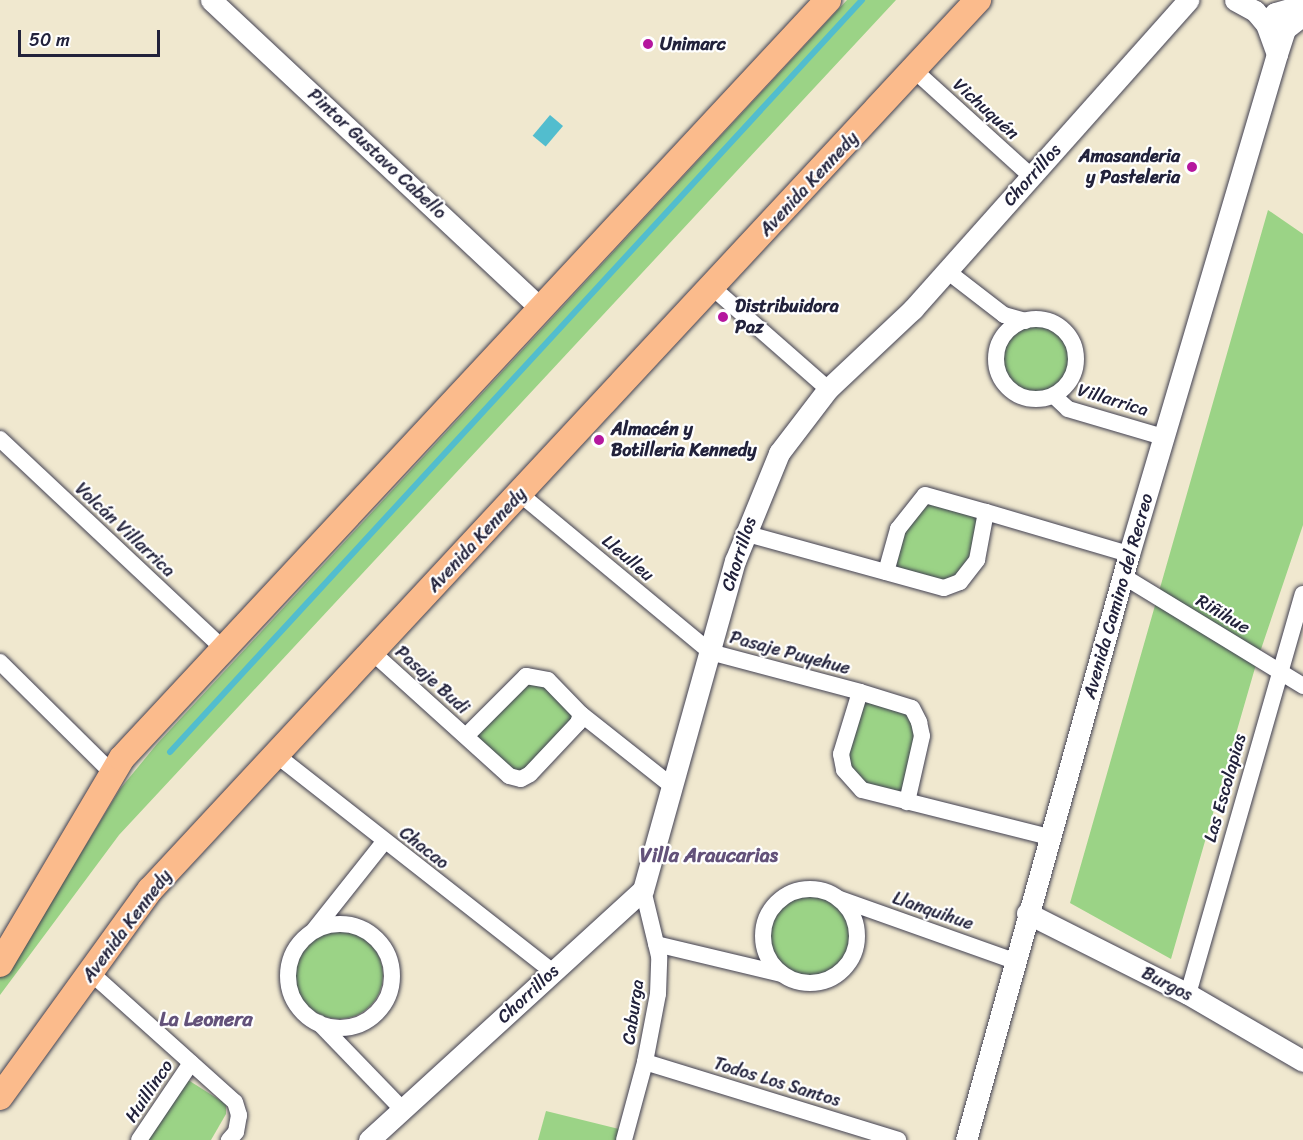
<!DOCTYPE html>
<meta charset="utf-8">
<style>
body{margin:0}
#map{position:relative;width:1303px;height:1140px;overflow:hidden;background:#f0e8cf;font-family:Sriracha,sans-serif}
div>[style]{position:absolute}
.green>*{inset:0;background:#9bd386}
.round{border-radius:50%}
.water>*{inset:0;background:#52bdce;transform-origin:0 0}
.stream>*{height:6px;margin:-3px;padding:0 3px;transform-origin:3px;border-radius:3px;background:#52bdce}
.roads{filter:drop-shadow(0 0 2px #414051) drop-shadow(0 0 2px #414051)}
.minor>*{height:16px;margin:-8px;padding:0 8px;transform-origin:8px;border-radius:8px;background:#fff}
.minor>.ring{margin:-8px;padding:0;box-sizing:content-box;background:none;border:16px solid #fff;border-radius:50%}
.tertiary>*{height:21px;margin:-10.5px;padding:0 10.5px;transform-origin:10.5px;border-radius:10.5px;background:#fff}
.primary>*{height:26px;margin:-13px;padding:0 13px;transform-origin:13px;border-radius:13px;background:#fbbb8c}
.dots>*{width:16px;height:16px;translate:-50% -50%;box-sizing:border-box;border:3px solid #fff;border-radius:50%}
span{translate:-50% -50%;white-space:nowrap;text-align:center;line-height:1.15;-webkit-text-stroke:4.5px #fff;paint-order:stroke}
.poi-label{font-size:18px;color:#22223b;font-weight:700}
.left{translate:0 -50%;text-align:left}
.right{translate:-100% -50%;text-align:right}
.street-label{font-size:18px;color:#22223b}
.neighbourhood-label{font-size:20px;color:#63527a;font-weight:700}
.scale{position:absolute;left:18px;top:30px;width:142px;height:27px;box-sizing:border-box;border:3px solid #22223b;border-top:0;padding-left:8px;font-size:18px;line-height:21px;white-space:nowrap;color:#22223b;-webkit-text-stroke:4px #fff;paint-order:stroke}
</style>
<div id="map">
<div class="green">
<div style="clip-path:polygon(847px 0,896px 0,119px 835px,0 995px,0 969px,67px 876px,120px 789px,157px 744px)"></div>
<div style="clip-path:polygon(1268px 210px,1303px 234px,1303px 525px,1257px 661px,1171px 959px,1070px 903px)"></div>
<div class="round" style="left:1003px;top:324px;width:68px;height:68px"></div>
<div style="clip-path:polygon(929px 503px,978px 517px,969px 557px,955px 576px,943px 581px,896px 567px,905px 532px)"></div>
<div style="clip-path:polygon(528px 681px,545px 684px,576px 715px,527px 770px,512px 772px,473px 736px)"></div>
<div style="clip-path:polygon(863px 700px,908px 713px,916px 736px,903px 795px,865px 785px,856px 777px,847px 754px)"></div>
<div class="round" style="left:768px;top:894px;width:84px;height:84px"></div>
<div class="round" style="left:295px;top:931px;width:88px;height:88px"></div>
<div style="clip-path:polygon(185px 1078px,226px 1104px,226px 1114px,211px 1140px,148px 1140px)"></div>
<div style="clip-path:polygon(546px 1111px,627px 1131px,624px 1140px,538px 1140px)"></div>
</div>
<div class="water">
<div style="left:550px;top:115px;width:17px;height:27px;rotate:40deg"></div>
</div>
<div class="stream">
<div style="left:170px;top:752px;width:1022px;rotate:-47.38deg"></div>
</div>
<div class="roads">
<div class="minor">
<div style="left:914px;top:70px;width:158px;rotate:42.2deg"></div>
<div style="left:947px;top:271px;width:72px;rotate:37.7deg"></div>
<div style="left:1004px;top:315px;width:22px;rotate:16deg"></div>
<div style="left:713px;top:288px;width:153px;rotate:41.3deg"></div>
<div class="ring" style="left:996px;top:319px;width:64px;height:64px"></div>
<div style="left:1054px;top:396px;width:19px;rotate:43deg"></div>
<div style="left:1068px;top:409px;width:99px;rotate:16.4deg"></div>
<div style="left:0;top:439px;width:307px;rotate:43.2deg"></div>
<div style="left:520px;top:494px;width:247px;rotate:39.7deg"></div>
<div style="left:710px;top:652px;width:155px;rotate:14.9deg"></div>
<div style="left:860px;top:692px;width:65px;rotate:107deg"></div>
<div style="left:841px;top:754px;width:16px;rotate:79deg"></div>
<div style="left:844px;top:770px;width:27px;rotate:48deg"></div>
<div style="left:862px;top:790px;width:193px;rotate:14.1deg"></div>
<div style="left:744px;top:533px;width:207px;rotate:15.4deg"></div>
<div style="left:944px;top:588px;width:17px;rotate:-21deg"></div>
<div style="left:960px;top:582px;width:28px;rotate:-52deg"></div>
<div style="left:977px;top:560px;width:49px;rotate:-79.4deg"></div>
<div style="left:986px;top:512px;width:149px;rotate:16.4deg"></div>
<div style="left:886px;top:572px;width:45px;rotate:-74.4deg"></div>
<div style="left:898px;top:529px;width:43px;rotate:-51.5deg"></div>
<div style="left:925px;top:495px;width:63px;rotate:15.6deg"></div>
<div style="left:1123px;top:576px;width:211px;rotate:31.4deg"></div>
<div style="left:372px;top:652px;width:185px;rotate:42.1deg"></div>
<div style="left:509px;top:776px;width:12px;rotate:14deg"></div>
<div style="left:521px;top:779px;width:10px;rotate:-29deg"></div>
<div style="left:530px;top:774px;width:70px;rotate:-46.7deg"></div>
<div style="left:578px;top:723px;width:9px;rotate:-72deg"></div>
<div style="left:581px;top:714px;width:116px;rotate:38.4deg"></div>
<div style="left:0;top:662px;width:158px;rotate:44.7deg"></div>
<div style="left:860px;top:692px;width:54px;rotate:17.1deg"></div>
<div style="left:912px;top:708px;width:16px;rotate:63deg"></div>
<div style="left:919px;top:722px;width:14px;rotate:78deg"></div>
<div style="left:922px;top:736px;width:68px;rotate:102.8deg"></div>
<div style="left:466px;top:736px;width:85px;rotate:-45deg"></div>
<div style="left:526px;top:676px;width:22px;rotate:10deg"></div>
<div style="left:548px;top:680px;width:47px;rotate:45.9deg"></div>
<div style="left:275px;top:754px;width:352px;rotate:38.1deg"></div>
<div class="ring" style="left:763px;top:889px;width:78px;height:78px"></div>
<div style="left:840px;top:899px;width:185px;rotate:19.6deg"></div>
<div class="ring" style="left:288px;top:924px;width:88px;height:88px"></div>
<div style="left:314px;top:930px;width:112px;rotate:-51.5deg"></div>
<div style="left:656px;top:944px;width:130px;rotate:13.4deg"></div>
<div style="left:91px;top:973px;width:193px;rotate:41.9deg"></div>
<div style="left:235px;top:1102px;width:14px;rotate:73deg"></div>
<div style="left:239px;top:1115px;width:17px;rotate:100deg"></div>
<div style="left:236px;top:1132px;width:11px;rotate:131deg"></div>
<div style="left:1188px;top:994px;width:416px;rotate:-74deg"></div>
<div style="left:319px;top:1023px;width:120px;rotate:46deg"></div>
<div style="left:645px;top:1062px;width:265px;rotate:17.1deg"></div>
<div style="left:139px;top:1140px;width:93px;rotate:-56deg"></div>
<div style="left:624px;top:1140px;width:81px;rotate:-74.9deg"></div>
<div style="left:645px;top:1062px;width:69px;rotate:-79.2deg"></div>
<div style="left:658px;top:994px;width:38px;rotate:-88deg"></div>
<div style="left:659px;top:956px;width:68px;rotate:-103.6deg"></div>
</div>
<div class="tertiary">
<div style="left:211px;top:0;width:452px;rotate:43.1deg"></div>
<div style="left:1235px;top:0;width:23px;rotate:29deg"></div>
<div style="left:1255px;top:11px;width:17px;rotate:50deg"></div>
<div style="left:1266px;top:24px;width:32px;rotate:70deg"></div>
<div style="left:1266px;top:24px;width:14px;rotate:-51deg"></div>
<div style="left:1275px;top:13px;width:29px;rotate:-16deg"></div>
<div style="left:1027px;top:913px;width:180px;rotate:26.7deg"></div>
<div style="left:1188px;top:994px;width:133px;rotate:30.2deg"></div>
<div style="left:369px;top:1140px;width:371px;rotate:-42.4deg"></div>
<div style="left:643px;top:890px;width:342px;rotate:-74.4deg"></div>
<div style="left:735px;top:561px;width:117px;rotate:-67.8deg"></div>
<div style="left:779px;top:453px;width:81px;rotate:-52.6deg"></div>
<div style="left:828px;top:389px;width:117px;rotate:-43.3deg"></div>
<div style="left:913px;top:309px;width:414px;rotate:-48.3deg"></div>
<div style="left:966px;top:1140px;width:608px;rotate:-74.46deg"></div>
<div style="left:1129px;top:554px;width:521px;rotate:-73.51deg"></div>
<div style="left:1277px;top:54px;width:26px;rotate:-72deg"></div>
<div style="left:1285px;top:29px;width:23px;rotate:-38deg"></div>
</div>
<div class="primary">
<div style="left:0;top:964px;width:239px;rotate:-59.4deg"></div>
<div style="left:122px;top:758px;width:1036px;rotate:-47.03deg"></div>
<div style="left:0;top:1097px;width:256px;rotate:-54.1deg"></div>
<div style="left:150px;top:890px;width:1216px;rotate:-47.07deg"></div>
</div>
</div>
<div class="dots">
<div style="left:648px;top:44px;background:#b5179e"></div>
<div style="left:1192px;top:167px;background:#b5179e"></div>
<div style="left:723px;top:317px;background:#b5179e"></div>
<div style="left:599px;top:440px;background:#b5179e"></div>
</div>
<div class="poi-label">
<span class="left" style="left:660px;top:44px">Unimarc</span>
<span class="right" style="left:1180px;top:167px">Amasanderia<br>y Pasteleria</span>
<span class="left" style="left:735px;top:317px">Distribuidora<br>Paz</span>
<span class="left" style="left:611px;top:440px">Almacén y<br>Botilleria Kennedy</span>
</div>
<div class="street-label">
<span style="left:986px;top:109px;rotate:42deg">Vichuquén</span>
<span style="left:377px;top:154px;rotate:43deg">Pintor Gustavo Cabello</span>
<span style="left:1032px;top:175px;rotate:-48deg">Chorrillos</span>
<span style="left:809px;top:184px;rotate:-47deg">Avenida Kennedy</span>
<span style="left:1113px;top:400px;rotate:17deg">Villarrica</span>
<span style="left:125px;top:530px;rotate:43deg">Volcán Villarrica</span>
<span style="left:477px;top:540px;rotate:-47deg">Avenida Kennedy</span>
<span style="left:739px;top:554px;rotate:-72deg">Chorrillos</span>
<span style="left:628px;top:558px;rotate:40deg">Lleulleu</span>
<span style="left:1118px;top:596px;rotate:-74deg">Avenida Camino del Recreo</span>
<span style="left:1223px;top:614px;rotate:31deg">Riñihue</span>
<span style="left:790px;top:653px;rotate:15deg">Pasaje Puyehue</span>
<span style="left:432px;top:680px;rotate:42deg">Pasaje Budi</span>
<span style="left:1225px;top:788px;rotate:-74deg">Las Escolapias</span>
<span style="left:424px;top:848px;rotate:38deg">Chacao</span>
<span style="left:933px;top:911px;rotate:19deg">Llanquihue</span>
<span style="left:127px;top:926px;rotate:-53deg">Avenida Kennedy</span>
<span style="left:1167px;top:984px;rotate:27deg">Burgos</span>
<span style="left:528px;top:994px;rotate:-43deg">Chorrillos</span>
<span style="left:633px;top:1012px;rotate:-82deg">Caburga</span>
<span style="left:777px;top:1082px;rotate:17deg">Todos Los Santos</span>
<span style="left:149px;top:1091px;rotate:-56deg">Huillinco</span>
</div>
<div class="neighbourhood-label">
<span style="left:709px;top:855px">Villa Araucarias</span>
<span style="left:206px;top:1019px">La Leonera</span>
</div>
<div class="scale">50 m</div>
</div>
